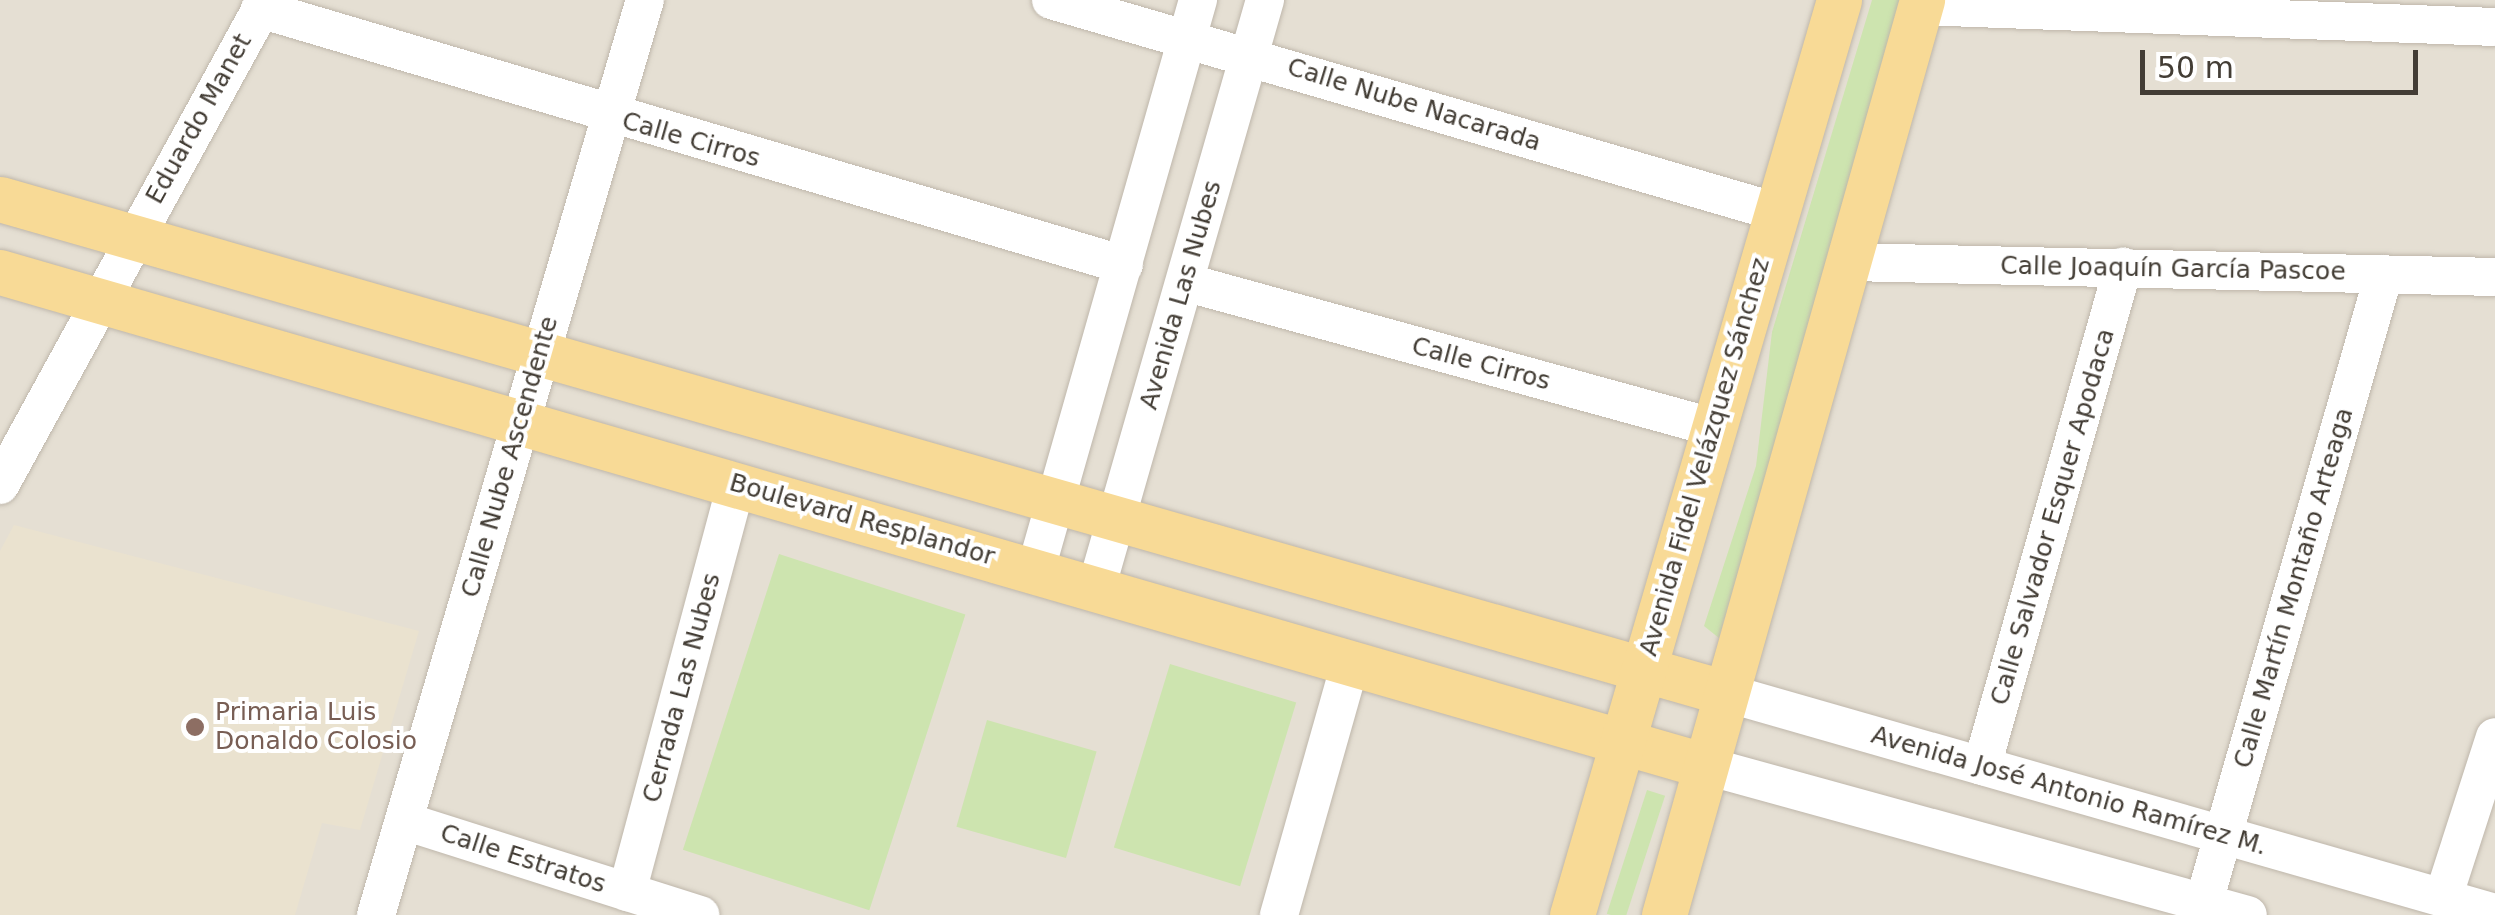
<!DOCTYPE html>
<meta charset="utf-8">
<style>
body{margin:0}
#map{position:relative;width:2495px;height:915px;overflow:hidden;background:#f1ede4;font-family:"DejaVu Sans",sans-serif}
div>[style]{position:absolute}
.residential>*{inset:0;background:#e5dfd3;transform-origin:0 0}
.education>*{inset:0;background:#eae2cf}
.green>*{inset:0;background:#cde4af;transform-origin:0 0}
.roads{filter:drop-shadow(0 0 2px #bfb7ab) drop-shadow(0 0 2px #bfb7ab)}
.minor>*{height:38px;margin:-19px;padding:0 19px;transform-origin:19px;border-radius:19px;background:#fff}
.major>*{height:45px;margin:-22.5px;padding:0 22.5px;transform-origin:22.5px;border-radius:22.5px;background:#f8da96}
.dots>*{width:28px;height:28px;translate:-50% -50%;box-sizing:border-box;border:5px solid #fff;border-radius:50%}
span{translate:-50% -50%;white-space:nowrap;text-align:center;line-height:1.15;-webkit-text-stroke:8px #fff;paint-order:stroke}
.street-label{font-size:25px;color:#433d35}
.education-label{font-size:25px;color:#785e54}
.left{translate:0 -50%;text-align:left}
.scale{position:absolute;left:2140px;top:50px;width:278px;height:45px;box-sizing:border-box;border:5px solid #433d35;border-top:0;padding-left:12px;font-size:30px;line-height:35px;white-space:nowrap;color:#433d35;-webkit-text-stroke:8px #fff;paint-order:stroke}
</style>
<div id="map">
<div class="residential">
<div style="left:0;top:0;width:2495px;height:915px"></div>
</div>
<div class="education">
<div style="clip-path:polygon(14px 525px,419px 631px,360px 830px,322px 823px,295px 915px,0 915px,0 551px)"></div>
</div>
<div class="green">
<div style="clip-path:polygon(1872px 0,1903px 0,1719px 638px,1704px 626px,1756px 466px,1772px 332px)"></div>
<div style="left:779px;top:554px;width:196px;height:311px;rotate:18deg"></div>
<div style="left:1170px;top:664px;width:132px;height:192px;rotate:17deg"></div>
<div style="left:987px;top:720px;width:114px;height:111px;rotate:16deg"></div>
<div style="left:1647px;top:790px;width:19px;height:130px;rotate:18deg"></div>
</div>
<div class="roads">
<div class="minor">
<div style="left:1051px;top:0;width:756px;rotate:16.28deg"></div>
<div style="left:1920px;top:6px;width:575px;rotate:2.09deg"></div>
<div style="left:260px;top:9px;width:901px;rotate:16.5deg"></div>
<div style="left:1850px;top:262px;width:645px;rotate:1.33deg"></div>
<div style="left:1188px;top:283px;width:548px;rotate:15.36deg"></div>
<div style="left:0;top:485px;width:553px;rotate:-61.26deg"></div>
<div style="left:1036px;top:569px;width:592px;rotate:-74.11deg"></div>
<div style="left:1096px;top:589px;width:613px;rotate:-73.99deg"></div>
<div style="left:1723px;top:692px;width:803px;rotate:15.97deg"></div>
<div style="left:1703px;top:765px;width:565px;rotate:15.39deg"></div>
<div style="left:1982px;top:766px;width:519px;rotate:-74.22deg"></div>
<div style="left:404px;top:821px;width:311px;rotate:17.6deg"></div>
<div style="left:627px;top:892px;width:421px;rotate:-75deg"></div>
<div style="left:2443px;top:898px;width:169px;rotate:-72.1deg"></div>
<div style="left:2204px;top:902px;width:653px;rotate:-74.01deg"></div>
<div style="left:376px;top:915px;width:954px;rotate:-73.62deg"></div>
<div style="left:1279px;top:915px;width:258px;rotate:-74.2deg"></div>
</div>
<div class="major">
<div style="left:0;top:199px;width:1792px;rotate:15.97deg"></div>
<div style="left:0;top:272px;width:1773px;rotate:16.15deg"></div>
<div style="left:1572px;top:915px;width:953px;rotate:-73.73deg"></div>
<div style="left:1664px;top:915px;width:951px;rotate:-74.25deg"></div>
</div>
</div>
<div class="dots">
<div style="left:195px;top:727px;background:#8d6e63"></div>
</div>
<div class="street-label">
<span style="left:1414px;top:105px;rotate:17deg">Calle Nube Nacarada</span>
<span style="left:199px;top:119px;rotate:-61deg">Eduardo Manet</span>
<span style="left:691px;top:140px;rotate:16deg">Calle Cirros</span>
<span style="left:2173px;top:269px;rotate:1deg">Calle Joaquín García Pascoe</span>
<span style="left:1181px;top:295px;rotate:-74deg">Avenida Las Nubes</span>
<span style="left:1481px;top:364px;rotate:15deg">Calle Cirros</span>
<span style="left:510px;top:457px;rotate:-74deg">Calle Nube Ascendente</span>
<span style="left:1705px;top:457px;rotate:-74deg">Avenida Fidel Velázquez Sánchez</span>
<span style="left:2053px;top:517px;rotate:-74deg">Calle Salvador Esquer Apodaca</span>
<span style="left:862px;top:520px;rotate:16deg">Boulevard Resplandor</span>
<span style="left:2294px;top:588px;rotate:-74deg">Calle Martín Montaño Arteaga</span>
<span style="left:682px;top:688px;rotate:-75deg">Cerrada Las Nubes</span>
<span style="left:2069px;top:791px;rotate:16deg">Avenida José Antonio Ramírez M.</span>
<span style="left:523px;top:859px;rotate:18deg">Calle Estratos</span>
</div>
<div class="education-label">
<span class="left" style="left:215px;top:727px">Primaria Luis<br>Donaldo Colosio</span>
</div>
<div class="scale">50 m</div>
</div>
